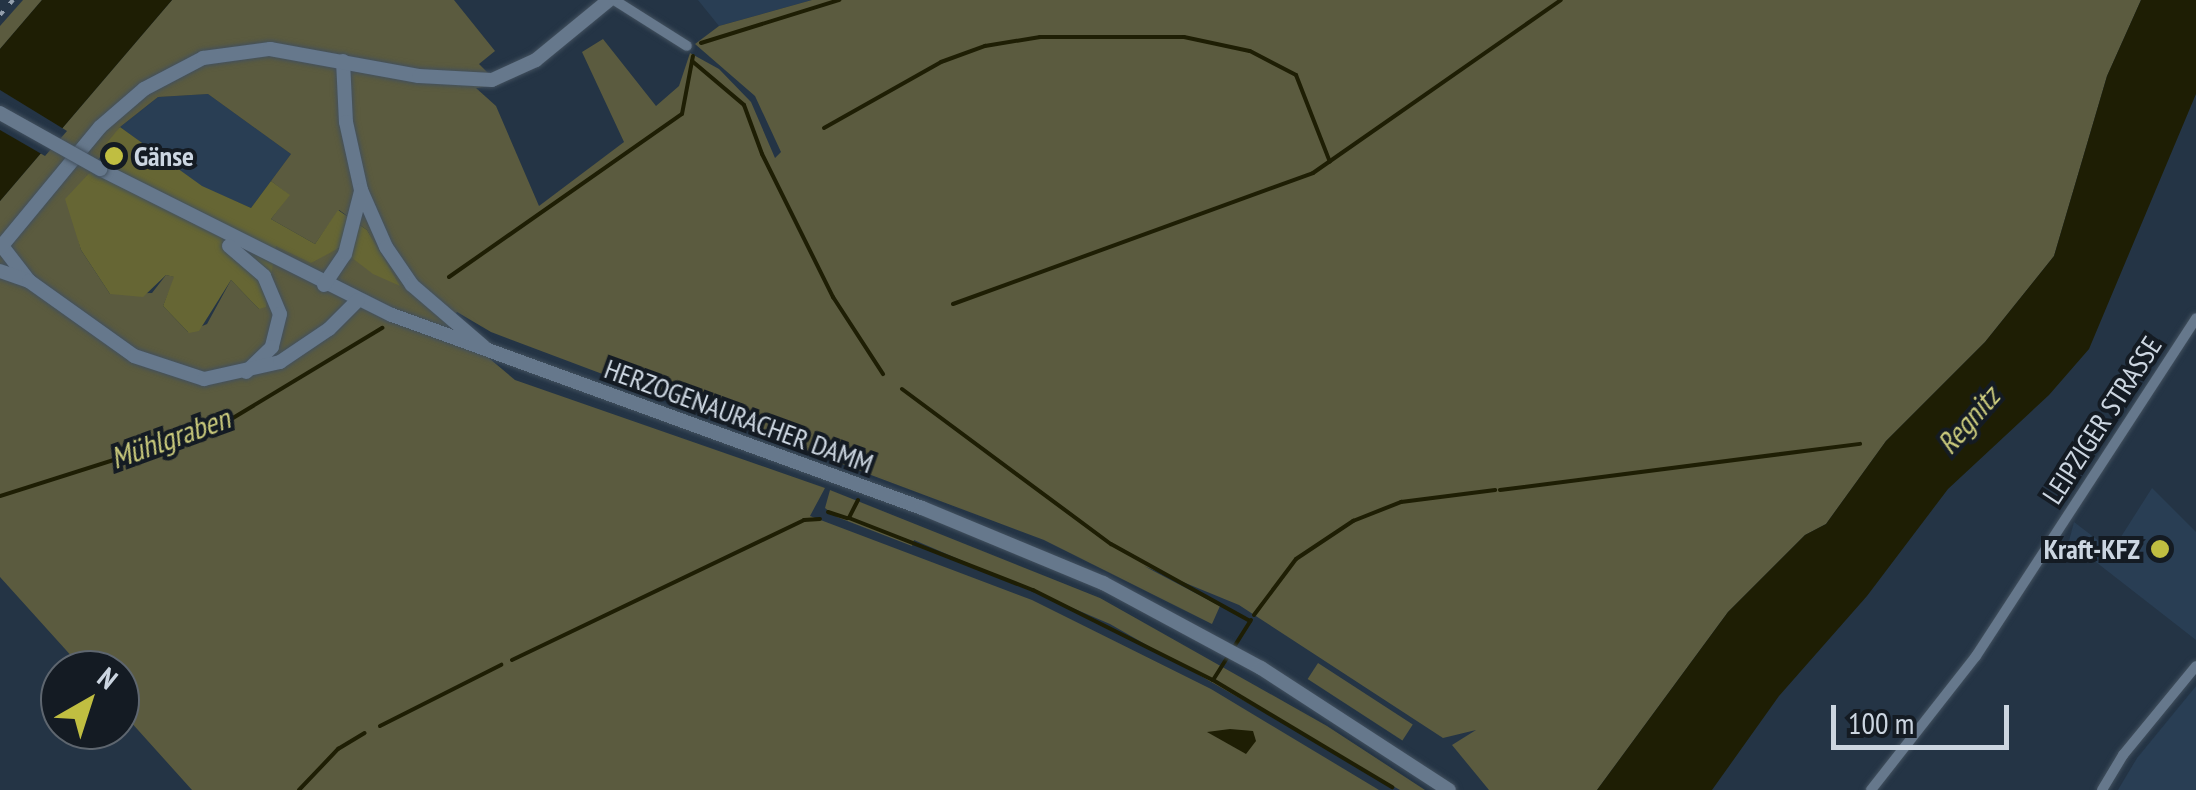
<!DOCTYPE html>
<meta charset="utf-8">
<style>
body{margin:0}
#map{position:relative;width:2196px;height:790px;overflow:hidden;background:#243445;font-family:"PT Sans Narrow",sans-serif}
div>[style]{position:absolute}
.built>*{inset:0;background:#293e54}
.green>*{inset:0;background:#5b5b3f;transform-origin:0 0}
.forest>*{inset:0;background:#666634}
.water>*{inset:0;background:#1e1e04}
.pier>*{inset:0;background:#243445}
.stream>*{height:4px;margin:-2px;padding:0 2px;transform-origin:2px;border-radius:2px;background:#1e1e04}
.roads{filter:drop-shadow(0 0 2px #42505e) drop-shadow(0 0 2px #42505e)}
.street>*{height:10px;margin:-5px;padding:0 5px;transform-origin:5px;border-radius:5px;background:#66788c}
.secondary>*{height:14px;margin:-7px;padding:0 7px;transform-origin:7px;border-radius:7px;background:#66788c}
.rail>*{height:4px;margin-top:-2px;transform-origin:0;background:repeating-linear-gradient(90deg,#94a0ad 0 5px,transparent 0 15px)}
.bridges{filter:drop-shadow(0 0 2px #42505e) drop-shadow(0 0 2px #42505e)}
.secondary-bridge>*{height:14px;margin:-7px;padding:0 7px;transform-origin:7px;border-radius:7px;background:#66788c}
.dots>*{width:28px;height:28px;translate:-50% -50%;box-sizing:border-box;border:5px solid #141b23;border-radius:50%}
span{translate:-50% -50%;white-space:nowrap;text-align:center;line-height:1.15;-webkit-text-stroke:8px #141b23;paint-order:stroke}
.poi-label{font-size:28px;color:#ccd6e1;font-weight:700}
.left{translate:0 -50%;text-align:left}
.right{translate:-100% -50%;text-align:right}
.street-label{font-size:28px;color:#ccd6e1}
.water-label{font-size:30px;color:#caca7c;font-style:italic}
.north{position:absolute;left:40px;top:650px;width:100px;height:100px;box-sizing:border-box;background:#141b23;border:2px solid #5e666f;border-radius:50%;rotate:39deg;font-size:28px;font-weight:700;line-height:40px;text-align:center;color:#ccd6e1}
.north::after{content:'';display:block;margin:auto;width:35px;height:45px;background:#c0be41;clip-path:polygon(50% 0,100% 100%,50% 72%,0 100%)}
.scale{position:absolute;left:1831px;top:705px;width:178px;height:45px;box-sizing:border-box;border:5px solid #ccd6e1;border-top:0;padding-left:12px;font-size:30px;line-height:35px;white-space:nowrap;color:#ccd6e1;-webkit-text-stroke:8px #141b23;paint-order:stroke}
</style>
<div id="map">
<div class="built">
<div style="clip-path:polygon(698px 0,812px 0,719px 26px)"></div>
<div style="clip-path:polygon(208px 94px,291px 154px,251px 208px,202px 187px,120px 127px,158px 97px)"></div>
<div style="clip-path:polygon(2152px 488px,2196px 532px,2196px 640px,2069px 541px,2074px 522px,2112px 551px)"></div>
<div style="clip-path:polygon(2196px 686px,2196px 790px,2118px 790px,2137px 758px)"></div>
</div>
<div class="green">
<div style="clip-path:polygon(23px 0,42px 0,0 49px,0 26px)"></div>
<div style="clip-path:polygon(evenodd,172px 0,454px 0,495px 51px,479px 64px,500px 85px,476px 88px,496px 106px,539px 206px,624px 142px,582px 52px,603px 39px,656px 106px,679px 86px,690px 53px,719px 69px,751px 102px,775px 158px,781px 152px,755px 96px,695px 44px,719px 26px,812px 0,2141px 0,2107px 76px,2054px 256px,1985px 342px,1886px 441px,1826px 524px,1805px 535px,1728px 612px,1597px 790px,1489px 790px,1452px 745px,1476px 730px,1443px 738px,1239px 605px,1144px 566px,1220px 606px,1212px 624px,1044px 540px,491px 332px,457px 312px,447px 323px,515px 380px,825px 488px,810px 516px,1032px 600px,1211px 689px,1379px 790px,192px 790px,120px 710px,120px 670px,84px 670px,0 577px,0 201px,172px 0,208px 94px,291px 154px,271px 181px,289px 195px,271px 219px,315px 244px,339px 210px,367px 230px,378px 250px,275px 246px,259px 309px,231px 280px,207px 324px,188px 332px,163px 306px,175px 277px,166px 275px,152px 293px,110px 294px,81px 250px,69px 204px,120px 127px,158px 97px,208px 94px)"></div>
<div style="clip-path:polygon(830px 490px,1100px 598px,1327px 726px,1425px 790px,1400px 790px,1110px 624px,914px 540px,912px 546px,837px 517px,825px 508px)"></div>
<div style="left:1318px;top:663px;width:113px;height:19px;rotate:33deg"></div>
</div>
<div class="forest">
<div style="clip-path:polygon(120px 127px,202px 186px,251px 208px,271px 181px,290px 195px,271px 219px,315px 244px,338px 210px,367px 230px,400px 286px,373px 274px,339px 248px,311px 263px,276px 246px,266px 307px,259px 309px,231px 280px,199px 331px,189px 333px,163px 306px,174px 277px,166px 275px,143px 297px,110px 294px,81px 250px,65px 199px,109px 152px,105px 145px)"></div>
</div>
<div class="water">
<div style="clip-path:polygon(42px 0,172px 0,0 201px,0 49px)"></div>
<div style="clip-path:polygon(2141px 0,2196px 0,2196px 94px,2089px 349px,2049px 395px,1948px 489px,1867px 596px,1779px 696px,1712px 790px,1597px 790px,1728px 612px,1805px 535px,1826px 524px,1886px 441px,1985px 342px,2054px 256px,2107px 76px)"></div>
<div style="clip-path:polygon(1230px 729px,1253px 731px,1256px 741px,1246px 754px,1207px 732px)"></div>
</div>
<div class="pier">
<div style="clip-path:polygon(0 90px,67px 131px,45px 156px,0 130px)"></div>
</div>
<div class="stream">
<div style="left:701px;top:43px;width:145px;rotate:-17.3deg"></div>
<div style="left:692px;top:61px;width:68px;rotate:40.2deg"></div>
<div style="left:744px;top:105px;width:52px;rotate:69.8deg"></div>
<div style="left:762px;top:154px;width:160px;rotate:63.6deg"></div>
<div style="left:833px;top:297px;width:92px;rotate:57deg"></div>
<div style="left:824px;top:128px;width:134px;rotate:-29.4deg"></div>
<div style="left:941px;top:62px;width:47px;rotate:-20deg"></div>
<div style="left:985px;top:46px;width:56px;rotate:-9.3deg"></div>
<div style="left:1040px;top:37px;width:144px"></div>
<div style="left:1184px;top:37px;width:67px;rotate:12deg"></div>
<div style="left:1250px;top:51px;width:52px;rotate:27.6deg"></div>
<div style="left:1296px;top:75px;width:93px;rotate:68.7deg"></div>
<div style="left:449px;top:277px;width:284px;rotate:-35deg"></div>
<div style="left:682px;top:114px;width:59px;rotate:-79.3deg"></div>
<div style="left:953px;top:304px;width:383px;rotate:-20deg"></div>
<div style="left:1313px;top:173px;width:302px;rotate:-34.9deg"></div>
<div style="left:902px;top:389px;width:260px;rotate:36.6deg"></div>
<div style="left:1111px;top:544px;width:159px;rotate:29deg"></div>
<div style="left:1500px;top:490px;width:363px;rotate:-7.3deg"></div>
<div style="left:0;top:496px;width:229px;rotate:-17.6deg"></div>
<div style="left:218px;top:427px;width:192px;rotate:-31.1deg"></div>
<div style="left:858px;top:500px;width:20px;rotate:117deg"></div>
<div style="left:849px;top:518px;width:198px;rotate:21.4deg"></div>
<div style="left:1033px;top:590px;width:201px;rotate:26.6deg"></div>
<div style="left:828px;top:512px;width:20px;rotate:18deg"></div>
<div style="left:1254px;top:615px;width:70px;rotate:-53.1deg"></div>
<div style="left:1296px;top:559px;width:69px;rotate:-33.7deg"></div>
<div style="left:1353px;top:521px;width:52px;rotate:-21.6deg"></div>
<div style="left:1401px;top:502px;width:95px;rotate:-7.3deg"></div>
<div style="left:1251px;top:620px;width:71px;rotate:122.3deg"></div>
<div style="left:1213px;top:680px;width:209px;rotate:30.9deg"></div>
<div style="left:512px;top:660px;width:324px;rotate:-25.6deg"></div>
<div style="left:804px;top:520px;width:16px;rotate:-4deg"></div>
<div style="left:380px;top:726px;width:136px;rotate:-26.8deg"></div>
<div style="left:299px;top:790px;width:57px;rotate:-46.4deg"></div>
<div style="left:338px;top:749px;width:31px;rotate:-31deg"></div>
</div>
<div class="roads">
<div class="street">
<div style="left:614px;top:0;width:86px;rotate:32.2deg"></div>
<div style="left:1871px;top:790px;width:170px;rotate:-51.9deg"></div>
<div style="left:1976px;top:656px;width:403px;rotate:-56.9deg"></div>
<div style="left:2102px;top:790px;width:41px;rotate:-59deg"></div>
<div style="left:2123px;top:755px;width:115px;rotate:-50.6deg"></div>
</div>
<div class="secondary">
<div style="left:343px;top:61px;width:61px;rotate:87.2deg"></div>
<div style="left:346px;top:122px;width:70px;rotate:77.6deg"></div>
<div style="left:361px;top:190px;width:62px;rotate:66.3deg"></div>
<div style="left:386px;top:247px;width:46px;rotate:55.6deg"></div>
<div style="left:412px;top:285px;width:95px;rotate:40.7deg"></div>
<div style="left:100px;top:169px;width:326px;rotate:26.6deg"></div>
<div style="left:392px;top:315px;width:564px;rotate:20.01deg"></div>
<div style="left:922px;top:508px;width:196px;rotate:22.5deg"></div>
<div style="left:1103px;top:583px;width:179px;rotate:28.3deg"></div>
<div style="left:1261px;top:668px;width:224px;rotate:33deg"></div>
<div style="left:2px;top:246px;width:44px;rotate:52.4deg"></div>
<div style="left:229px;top:246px;width:46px;rotate:40.6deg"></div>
<div style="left:264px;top:276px;width:41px;rotate:67.2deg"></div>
<div style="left:280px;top:314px;width:34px;rotate:104deg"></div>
<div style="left:272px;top:347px;width:36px;rotate:136deg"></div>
<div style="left:0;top:248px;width:157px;rotate:-50.4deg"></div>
<div style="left:100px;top:127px;width:58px;rotate:-40.8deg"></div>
<div style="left:144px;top:89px;width:67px;rotate:-27.7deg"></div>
<div style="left:203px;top:58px;width:68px;rotate:-7.7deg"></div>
<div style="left:270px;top:49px;width:151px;rotate:10.3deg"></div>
<div style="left:419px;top:76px;width:73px;rotate:3.1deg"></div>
<div style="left:492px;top:80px;width:48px;rotate:-24.4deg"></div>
<div style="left:536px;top:60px;width:94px;rotate:-39.4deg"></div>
<div style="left:0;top:271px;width:31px;rotate:19deg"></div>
<div style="left:29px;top:281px;width:129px;rotate:35.5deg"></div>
<div style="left:134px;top:356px;width:74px;rotate:18.2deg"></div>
<div style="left:204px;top:379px;width:78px;rotate:-12.6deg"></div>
<div style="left:280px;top:362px;width:59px;rotate:-34deg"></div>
<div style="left:329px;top:329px;width:41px;rotate:-45deg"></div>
<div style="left:324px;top:285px;width:37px;rotate:-56deg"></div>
<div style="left:345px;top:254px;width:65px;rotate:-75.7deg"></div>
</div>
</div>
<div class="rail">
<div style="left:0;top:15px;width:20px;rotate:-49deg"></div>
</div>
<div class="bridges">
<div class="secondary-bridge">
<div style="left:0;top:113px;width:115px;rotate:29.2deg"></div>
</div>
</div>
<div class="dots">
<div style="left:114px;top:156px;background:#c0be41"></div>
<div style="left:2160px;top:549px;background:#c0be41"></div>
</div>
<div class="poi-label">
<span class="left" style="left:134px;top:156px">Gänse</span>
<span class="right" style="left:2140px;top:549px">Kraft-KFZ</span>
</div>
<div class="street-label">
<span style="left:739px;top:416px;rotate:20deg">HERZOGENAURACHER DAMM</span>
<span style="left:2102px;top:420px;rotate:-57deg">LEIPZIGER STRASSE</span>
</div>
<div class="water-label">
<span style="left:1968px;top:420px;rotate:-49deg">Regnitz</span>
<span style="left:170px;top:438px;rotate:-20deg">Mühlgraben</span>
</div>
<div class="north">N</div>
<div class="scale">100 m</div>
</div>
